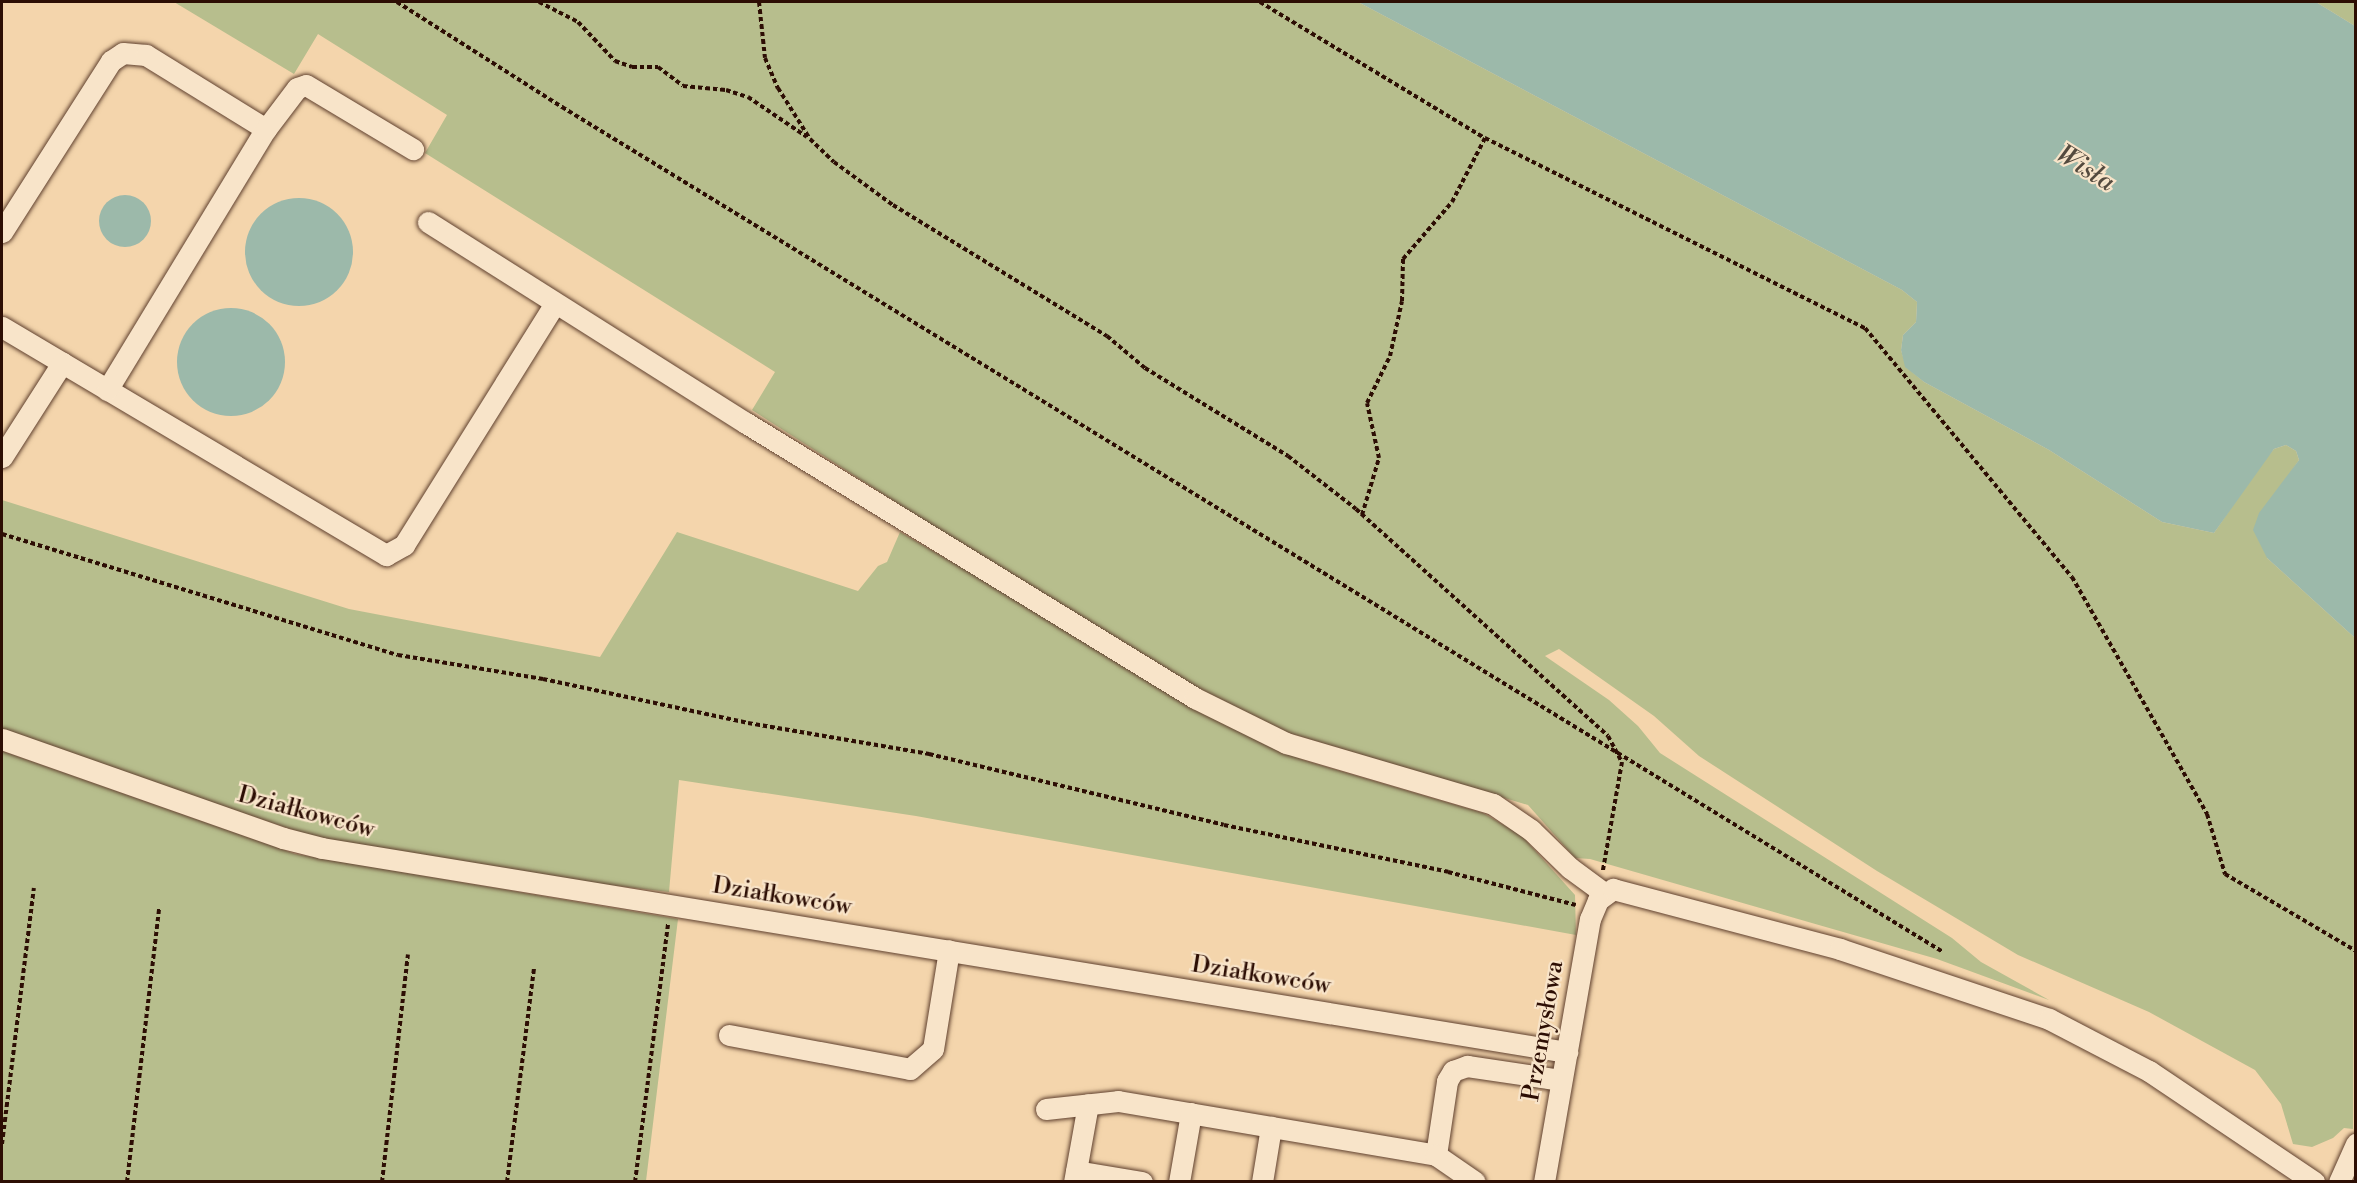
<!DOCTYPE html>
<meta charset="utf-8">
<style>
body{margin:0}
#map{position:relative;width:2357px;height:1183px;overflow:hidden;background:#f4d5ac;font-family:"Libre Bodoni",serif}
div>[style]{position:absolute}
.green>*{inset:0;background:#b7be8d}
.water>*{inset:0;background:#9cb9aa}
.round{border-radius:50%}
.path>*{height:4px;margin-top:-2px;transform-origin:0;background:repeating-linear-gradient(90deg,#2d0e04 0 4.5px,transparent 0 7.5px)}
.roads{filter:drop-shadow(0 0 2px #5f402e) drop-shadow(0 0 2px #5f402e)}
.minor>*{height:21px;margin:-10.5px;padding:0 10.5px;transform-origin:10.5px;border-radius:10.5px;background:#f8e4c9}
span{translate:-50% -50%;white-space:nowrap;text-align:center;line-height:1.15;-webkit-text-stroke:4.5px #f8e4c9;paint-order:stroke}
.street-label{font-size:24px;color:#2d0e04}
.water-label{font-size:26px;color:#544a3e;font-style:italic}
.frame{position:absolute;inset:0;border:3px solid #2d0e04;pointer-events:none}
</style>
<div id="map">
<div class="green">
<div style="clip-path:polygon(174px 2px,1358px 2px,1902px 290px,1917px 302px,1916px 322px,1903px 335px,1901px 350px,1906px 367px,1924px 382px,2049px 450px,2162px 522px,2214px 533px,2262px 463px,2274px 449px,2286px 445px,2296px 451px,2299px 460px,2282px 485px,2267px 558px,2355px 638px,2353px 1129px,2344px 1128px,2333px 1138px,2312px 1147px,2293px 1144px,2281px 1104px,2255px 1070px,2149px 1012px,2018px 955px,1877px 871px,1699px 756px,1654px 716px,1559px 649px,1545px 656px,1609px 700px,1638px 726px,1660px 753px,1952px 938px,1981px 962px,2049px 1000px,1937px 959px,1590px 859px,1575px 858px,1528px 805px,1286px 732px,1218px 700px,944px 533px,752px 410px,775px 372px,425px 153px,447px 115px,318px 34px,294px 74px)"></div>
<div style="clip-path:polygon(2316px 2px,2355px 2px,2355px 26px)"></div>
<div style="clip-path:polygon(2px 500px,349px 609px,600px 657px,677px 532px,858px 591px,878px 566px,887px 562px,900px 532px,1080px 636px,1203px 714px,1303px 760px,1483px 813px,1521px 835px,1575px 895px,1576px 935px,916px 816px,679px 780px,669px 892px,374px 857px,2px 732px)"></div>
<div style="clip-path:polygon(2px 751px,295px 854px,678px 919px,646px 1181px,2px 1182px)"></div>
</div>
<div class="water">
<div style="clip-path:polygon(1358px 2px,2316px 2px,2355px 26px,2355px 638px,2267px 558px,2253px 530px,2259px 513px,2299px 460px,2296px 451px,2286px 445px,2274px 449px,2214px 533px,2162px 522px,2049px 450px,1924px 382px,1905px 367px,1901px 350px,1903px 335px,1916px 322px,1917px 302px,1902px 290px)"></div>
<div class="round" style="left:99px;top:195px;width:52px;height:52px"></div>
<div class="round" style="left:245px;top:198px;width:108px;height:108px"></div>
<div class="round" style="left:177px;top:308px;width:108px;height:108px"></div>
</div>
<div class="path">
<div style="left:397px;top:2px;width:196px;rotate:32.5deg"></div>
<div style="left:562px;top:107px;width:1619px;rotate:31.46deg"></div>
<div style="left:539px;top:2px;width:44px;rotate:27.1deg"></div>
<div style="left:578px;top:22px;width:54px;rotate:46.5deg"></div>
<div style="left:615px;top:61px;width:18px;rotate:19deg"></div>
<div style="left:632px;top:67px;width:26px"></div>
<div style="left:658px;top:67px;width:31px;rotate:37deg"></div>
<div style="left:683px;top:86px;width:43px;rotate:5.3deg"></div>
<div style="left:726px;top:90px;width:23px;rotate:18deg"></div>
<div style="left:748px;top:97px;width:71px;rotate:34.1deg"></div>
<div style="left:759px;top:2px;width:56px;rotate:83.9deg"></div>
<div style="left:765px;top:58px;width:33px;rotate:67deg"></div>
<div style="left:778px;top:88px;width:60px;rotate:57.9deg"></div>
<div style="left:810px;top:139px;width:33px;rotate:44deg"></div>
<div style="left:834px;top:162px;width:73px;rotate:36.1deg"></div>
<div style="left:893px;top:205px;width:251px;rotate:31.5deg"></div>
<div style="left:1107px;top:336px;width:50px;rotate:40.1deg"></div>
<div style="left:1145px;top:368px;width:168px;rotate:31.6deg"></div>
<div style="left:1288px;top:456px;width:86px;rotate:37.9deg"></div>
<div style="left:1356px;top:509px;width:339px;rotate:42deg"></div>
<div style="left:1608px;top:736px;width:30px;rotate:62deg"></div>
<div style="left:1622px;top:762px;width:110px;rotate:100deg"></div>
<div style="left:1260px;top:2px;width:263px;rotate:31.2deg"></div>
<div style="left:1485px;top:138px;width:425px;rotate:26.6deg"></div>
<div style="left:1865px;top:328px;width:324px;rotate:50.3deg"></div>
<div style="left:2072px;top:577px;width:273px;rotate:60.3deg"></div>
<div style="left:2207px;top:814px;width:63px;rotate:73.3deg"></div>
<div style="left:2225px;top:874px;width:152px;rotate:30.4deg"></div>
<div style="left:1362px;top:515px;width:59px;rotate:-73.4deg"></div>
<div style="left:1379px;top:458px;width:56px;rotate:-102.3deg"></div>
<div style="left:1367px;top:403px;width:52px;rotate:-63.9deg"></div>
<div style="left:1390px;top:356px;width:56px;rotate:-77.7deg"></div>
<div style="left:1402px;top:301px;width:42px;rotate:-88.6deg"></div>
<div style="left:1403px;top:259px;width:75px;rotate:-49.3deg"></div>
<div style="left:1452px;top:202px;width:72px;rotate:-62.7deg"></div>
<div style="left:2px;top:534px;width:414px;rotate:17deg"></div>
<div style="left:398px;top:655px;width:147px;rotate:9.4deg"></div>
<div style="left:543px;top:679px;width:210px;rotate:12.1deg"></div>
<div style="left:748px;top:723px;width:184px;rotate:9.7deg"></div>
<div style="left:929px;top:754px;width:303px;rotate:13.5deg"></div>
<div style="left:1224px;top:825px;width:229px;rotate:11.8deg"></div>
<div style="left:1448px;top:872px;width:132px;rotate:14.5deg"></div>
<div style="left:2px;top:1144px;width:258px;rotate:-82.9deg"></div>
<div style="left:127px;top:1182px;width:275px;rotate:-83.3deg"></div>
<div style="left:382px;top:1182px;width:229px;rotate:-83.5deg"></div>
<div style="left:507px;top:1182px;width:215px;rotate:-82.8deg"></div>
<div style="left:635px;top:1182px;width:261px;rotate:-82.7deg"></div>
</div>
<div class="roads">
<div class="minor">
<div style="left:428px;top:222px;width:376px;rotate:32.3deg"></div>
<div style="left:746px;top:423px;width:527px;rotate:31.49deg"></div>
<div style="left:1195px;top:698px;width:102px;rotate:26.3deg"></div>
<div style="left:1286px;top:743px;width:216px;rotate:16.4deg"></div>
<div style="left:1493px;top:804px;width:46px;rotate:34.4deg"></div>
<div style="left:1531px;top:830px;width:54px;rotate:44.3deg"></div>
<div style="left:1570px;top:868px;width:42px;rotate:36.3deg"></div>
<div style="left:2px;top:232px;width:203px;rotate:-57.5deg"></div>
<div style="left:111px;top:61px;width:14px;rotate:-34deg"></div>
<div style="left:123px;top:53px;width:23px;rotate:5deg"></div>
<div style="left:146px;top:55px;width:141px;rotate:31.7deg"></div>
<div style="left:2px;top:327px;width:447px;rotate:30.7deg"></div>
<div style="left:386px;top:555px;width:21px;rotate:-29deg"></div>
<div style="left:404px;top:545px;width:285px;rotate:-58deg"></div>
<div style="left:107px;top:390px;width:306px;rotate:-58.7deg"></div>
<div style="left:266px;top:129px;width:51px;rotate:-52.9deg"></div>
<div style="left:297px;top:88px;width:9px;rotate:-18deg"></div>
<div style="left:306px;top:85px;width:125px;rotate:30.9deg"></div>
<div style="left:2px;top:457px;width:112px;rotate:-57.4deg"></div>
<div style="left:2px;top:739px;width:298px;rotate:19.4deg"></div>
<div style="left:283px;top:838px;width:40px;rotate:14.4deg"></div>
<div style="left:322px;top:848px;width:1262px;rotate:9.31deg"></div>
<div style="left:729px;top:1035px;width:184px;rotate:10.6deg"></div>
<div style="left:910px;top:1069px;width:30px;rotate:-41deg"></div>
<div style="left:933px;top:1049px;width:100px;rotate:-80.8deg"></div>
<div style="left:1046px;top:1109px;width:72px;rotate:-6.3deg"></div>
<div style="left:1118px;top:1101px;width:323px;rotate:9.6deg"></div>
<div style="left:1436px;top:1155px;width:75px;rotate:-81.5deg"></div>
<div style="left:1447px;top:1081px;width:12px;rotate:-59deg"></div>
<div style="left:1453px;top:1071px;width:15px;rotate:-20deg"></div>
<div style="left:1467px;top:1066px;width:95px;rotate:8.5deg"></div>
<div style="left:1436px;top:1155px;width:47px;rotate:34.7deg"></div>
<div style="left:1076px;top:1171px;width:67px;rotate:9.5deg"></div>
<div style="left:1074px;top:1182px;width:79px;rotate:-79.8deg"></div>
<div style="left:1179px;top:1182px;width:70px;rotate:-80.1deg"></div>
<div style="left:1262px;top:1182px;width:56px;rotate:-80.7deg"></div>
<div style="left:1544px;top:1182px;width:267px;rotate:-80.1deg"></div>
<div style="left:1590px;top:919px;width:21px;rotate:-67deg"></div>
<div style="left:1598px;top:900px;width:19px;rotate:-36deg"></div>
<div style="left:1613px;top:889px;width:235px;rotate:14.8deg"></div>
<div style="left:1840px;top:949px;width:220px;rotate:18.5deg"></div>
<div style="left:2049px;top:1019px;width:113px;rotate:27.5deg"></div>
<div style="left:2149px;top:1071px;width:199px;rotate:33.9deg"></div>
<div style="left:2339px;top:1182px;width:42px;rotate:-65.9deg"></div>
</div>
</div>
<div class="street-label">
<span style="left:306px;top:813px;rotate:15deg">Działkowców</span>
<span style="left:782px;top:897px;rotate:9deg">Działkowców</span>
<span style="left:1261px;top:976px;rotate:9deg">Działkowców</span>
<span style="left:1544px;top:1031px;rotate:-80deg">Przemysłowa</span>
</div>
<div class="water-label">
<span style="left:2085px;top:169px;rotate:32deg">Wisła</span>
</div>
<div class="frame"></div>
</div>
